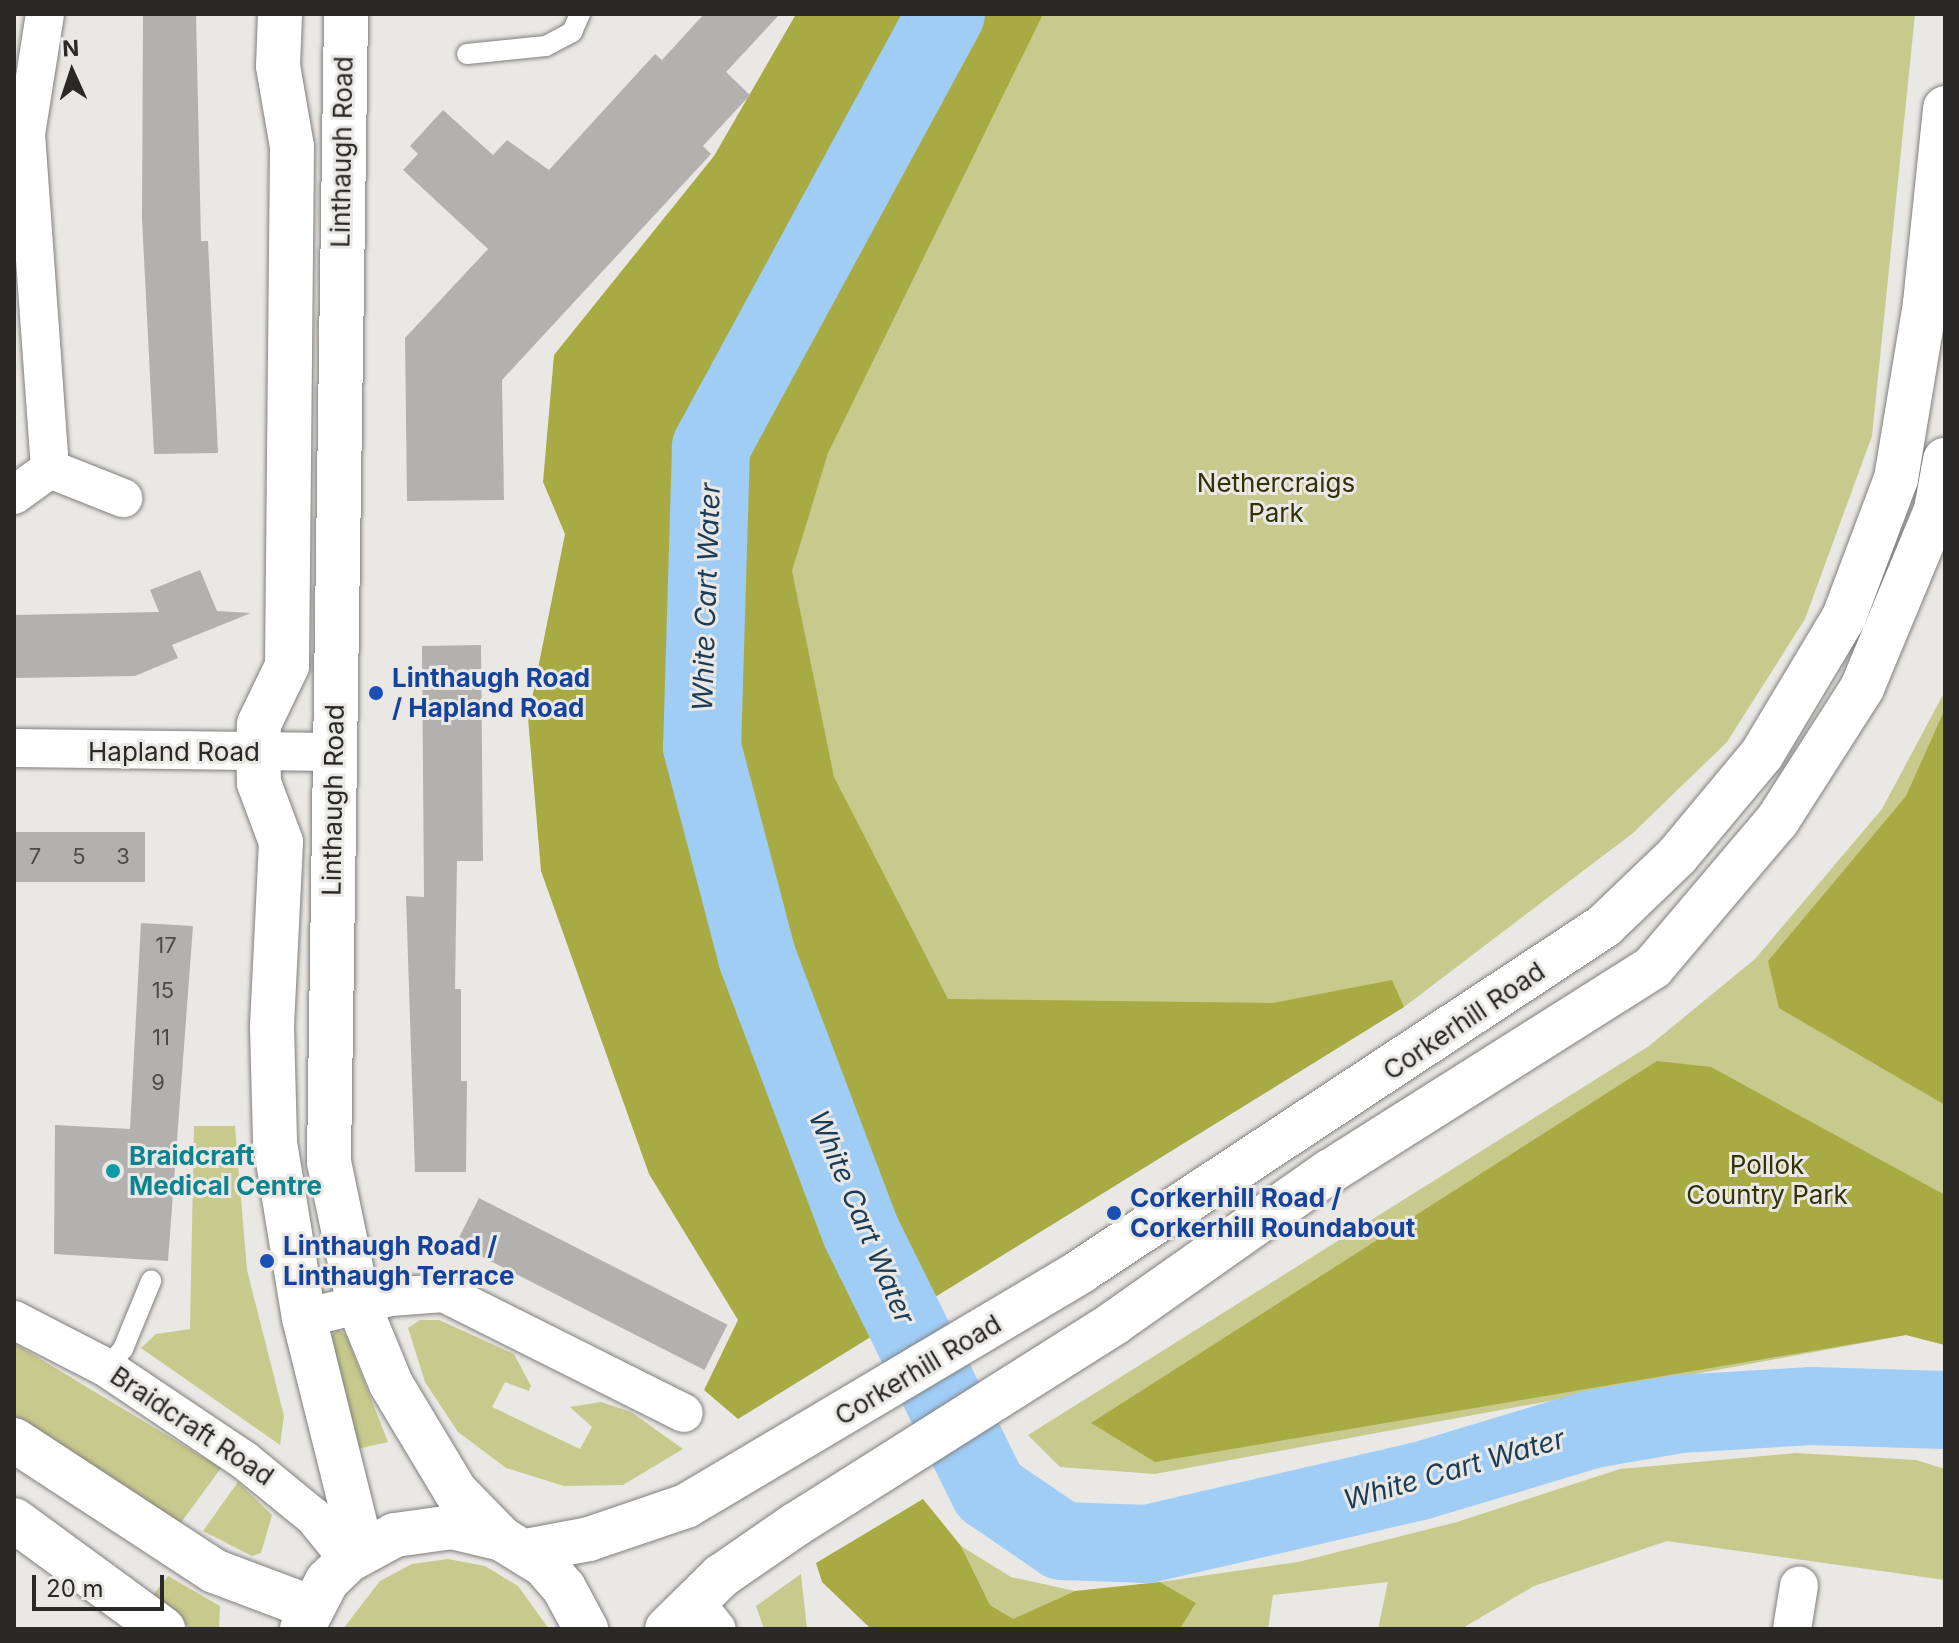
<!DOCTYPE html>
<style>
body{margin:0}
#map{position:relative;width:1959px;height:1643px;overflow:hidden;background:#eae8e5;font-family:Inter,sans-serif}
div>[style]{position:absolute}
.green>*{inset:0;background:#c7c98d}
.forest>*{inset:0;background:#a8aa44}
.river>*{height:78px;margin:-39px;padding:0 39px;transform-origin:39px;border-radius:39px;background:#a0cdf6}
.building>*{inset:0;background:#b3b1af;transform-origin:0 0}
.roads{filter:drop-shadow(0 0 2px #807f7d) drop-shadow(0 0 2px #807f7d)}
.service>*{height:20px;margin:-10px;padding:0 10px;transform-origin:10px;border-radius:10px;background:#fff}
.minor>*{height:38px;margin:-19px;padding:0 19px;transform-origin:19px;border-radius:19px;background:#fff}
.tertiary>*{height:44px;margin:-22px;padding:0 22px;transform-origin:22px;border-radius:22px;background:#fff}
.dots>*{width:22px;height:22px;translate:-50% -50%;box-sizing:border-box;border:4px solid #eae8e5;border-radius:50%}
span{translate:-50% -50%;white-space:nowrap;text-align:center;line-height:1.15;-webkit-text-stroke:6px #eae8e5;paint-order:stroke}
.number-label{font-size:22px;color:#4c4b4a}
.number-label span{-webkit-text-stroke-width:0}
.street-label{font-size:26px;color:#2a2928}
.park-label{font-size:26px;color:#313206}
.transit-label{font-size:26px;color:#164399;font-weight:700}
.left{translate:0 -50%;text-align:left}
.culture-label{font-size:26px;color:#0d838f;font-weight:700}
.water-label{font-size:28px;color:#1b3c57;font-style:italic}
.frame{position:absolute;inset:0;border:16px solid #2a2928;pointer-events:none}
.north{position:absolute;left:32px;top:32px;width:80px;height:80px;-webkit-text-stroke:6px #eae8e5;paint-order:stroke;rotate:357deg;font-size:22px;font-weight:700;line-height:32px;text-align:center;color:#2a2928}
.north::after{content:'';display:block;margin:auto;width:28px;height:36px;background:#2a2928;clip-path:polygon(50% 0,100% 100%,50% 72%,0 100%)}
.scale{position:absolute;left:32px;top:1575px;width:132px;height:36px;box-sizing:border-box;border:4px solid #2a2928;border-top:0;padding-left:10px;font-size:24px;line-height:28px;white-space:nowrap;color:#2a2928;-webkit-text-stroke:6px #eae8e5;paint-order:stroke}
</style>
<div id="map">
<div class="green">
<div style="clip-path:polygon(992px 14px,1915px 14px,1872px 436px,1805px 619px,1727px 742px,1633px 833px,1404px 1007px,926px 1302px,733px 571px)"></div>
<div style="clip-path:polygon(1945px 691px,1945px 1345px,1906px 1335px,1155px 1474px,1060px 1467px,1028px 1435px,1649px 1046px,1755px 959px,1882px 809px)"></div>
<div style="clip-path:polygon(194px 1126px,235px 1126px,247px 1270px,284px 1416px,280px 1445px,141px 1348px,156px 1334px,190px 1329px)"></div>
<div style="clip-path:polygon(420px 1320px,439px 1320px,514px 1354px,531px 1386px,529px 1391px,505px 1382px,492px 1407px,580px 1449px,592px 1427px,570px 1407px,601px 1402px,631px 1412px,683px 1449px,623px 1485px,564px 1486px,506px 1468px,458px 1432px,425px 1382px,408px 1328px)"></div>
<div style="clip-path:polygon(337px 1329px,346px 1335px,388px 1442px,353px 1450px,330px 1338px)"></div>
<div style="clip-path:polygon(14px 1343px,221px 1468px,180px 1524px,14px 1416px)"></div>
<div style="clip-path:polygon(1796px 1453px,1916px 1460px,1945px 1469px,1945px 1580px,1667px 1541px,1534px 1586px,1461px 1629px,1378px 1629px,1388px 1582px,1273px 1595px,1268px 1629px,1180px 1629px,1196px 1603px,1160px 1582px,1298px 1562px,1457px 1522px,1620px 1469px)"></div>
<div style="clip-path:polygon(238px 1482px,272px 1515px,261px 1553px,252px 1556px,203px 1531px)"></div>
<div style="clip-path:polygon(961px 1546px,1011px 1577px,1075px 1591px,1013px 1620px,990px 1605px)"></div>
<div style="clip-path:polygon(448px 1559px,485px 1566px,518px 1586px,549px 1629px,343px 1629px,380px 1581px,412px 1564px)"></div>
<div style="clip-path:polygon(801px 1574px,807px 1629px,764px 1629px,756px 1606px)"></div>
<div style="clip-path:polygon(168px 1576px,220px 1606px,219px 1629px,191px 1629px,153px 1595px)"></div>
</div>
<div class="forest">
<div style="clip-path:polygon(796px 14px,1043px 14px,828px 453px,792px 571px,834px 777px,948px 999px,1273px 1003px,1392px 980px,1404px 1007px,738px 1419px,704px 1390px,738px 1320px,649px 1174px,541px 871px,528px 718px,565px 534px,543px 482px,554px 355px,714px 156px)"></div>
<div style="clip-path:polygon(1945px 709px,1945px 1105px,1779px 1008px,1768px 961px,1906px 796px)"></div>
<div style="clip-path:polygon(1657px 1061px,1711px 1067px,1945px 1195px,1945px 1345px,1906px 1335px,1155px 1462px,1091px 1423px)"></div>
<div style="clip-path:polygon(923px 1499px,961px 1546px,990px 1605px,1013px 1619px,1075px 1591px,1160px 1582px,1196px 1603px,1180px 1629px,871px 1629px,822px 1582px,816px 1563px)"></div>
</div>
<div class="river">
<div style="left:946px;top:14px;width:493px;rotate:118.5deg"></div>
<div style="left:711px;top:447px;width:300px;rotate:91.7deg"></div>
<div style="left:702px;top:747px;width:217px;rotate:75.3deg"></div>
<div style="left:757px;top:957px;width:294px;rotate:69.3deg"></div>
<div style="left:861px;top:1232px;width:289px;rotate:63.7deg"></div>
<div style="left:989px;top:1491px;width:88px;rotate:34.4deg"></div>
<div style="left:1062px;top:1541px;width:85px;rotate:2deg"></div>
<div style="left:1147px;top:1544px;width:280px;rotate:-13deg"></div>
<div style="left:1420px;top:1481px;width:181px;rotate:-16.7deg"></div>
<div style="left:1593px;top:1429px;width:88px;rotate:-9.8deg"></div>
<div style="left:1680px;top:1414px;width:131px;rotate:-3.5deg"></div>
<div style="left:1811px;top:1406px;width:134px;rotate:1.7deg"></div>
</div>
<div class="building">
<div style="clip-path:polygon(143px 14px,196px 14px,201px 241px,208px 241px,218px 453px,154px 454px,142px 219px)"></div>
<div style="clip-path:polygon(704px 14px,780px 14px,726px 72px,750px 95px,703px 146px,711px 154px,502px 380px,504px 500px,407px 501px,405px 338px,488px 249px,403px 170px,418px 154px,410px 146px,443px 110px,493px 155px,507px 140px,549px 170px,655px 54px,662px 60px)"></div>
<div style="clip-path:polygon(200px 570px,217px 611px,251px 613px,172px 645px,178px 658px,135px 676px,14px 678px,14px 615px,159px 612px,150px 590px)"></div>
<div style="clip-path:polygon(481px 645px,483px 861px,457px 861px,455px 989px,461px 989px,461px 1081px,467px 1081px,466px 1172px,415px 1172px,406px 896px,424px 897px,422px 646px)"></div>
<div style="left:14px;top:832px;width:131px;height:50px"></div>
<div style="clip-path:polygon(141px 923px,193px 926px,168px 1261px,54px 1254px,55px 1125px,130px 1129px)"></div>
<div style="left:479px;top:1198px;width:279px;height:51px;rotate:27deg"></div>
</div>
<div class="roads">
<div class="service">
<div style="left:467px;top:54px;width:79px;rotate:-5.8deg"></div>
<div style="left:546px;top:46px;width:30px;rotate:-28deg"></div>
<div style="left:572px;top:32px;width:20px;rotate:-66deg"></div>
<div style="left:107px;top:1368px;width:25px;rotate:-50deg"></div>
<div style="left:123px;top:1349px;width:74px;rotate:-67.6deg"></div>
</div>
<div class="minor">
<div style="left:45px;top:14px;width:121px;rotate:99deg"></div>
<div style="left:26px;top:134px;width:336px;rotate:85.9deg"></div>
<div style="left:14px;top:495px;width:44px;rotate:-35.8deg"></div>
<div style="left:50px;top:469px;width:79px;rotate:21.7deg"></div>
<div style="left:14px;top:748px;width:319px;rotate:0.7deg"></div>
<div style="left:304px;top:1318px;width:89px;rotate:-13.7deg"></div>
<div style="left:390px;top:1297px;width:54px;rotate:-4.2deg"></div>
<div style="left:444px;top:1293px;width:268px;rotate:26.6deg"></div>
<div style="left:14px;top:1320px;width:105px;rotate:27.3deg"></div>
<div style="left:107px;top:1368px;width:165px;rotate:33.9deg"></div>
<div style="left:244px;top:1460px;width:90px;rotate:39.2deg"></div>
<div style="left:314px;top:1517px;width:55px;rotate:50.9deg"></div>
<div style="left:694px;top:1601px;width:36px;rotate:51deg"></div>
<div style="left:1792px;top:1629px;width:44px;rotate:-80.8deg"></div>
</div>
<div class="tertiary">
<div style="left:280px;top:14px;width:52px;rotate:92.2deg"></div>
<div style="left:278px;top:66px;width:82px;rotate:80.2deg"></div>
<div style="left:292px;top:147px;width:519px;rotate:90.55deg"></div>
<div style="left:287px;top:666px;width:64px;rotate:115.8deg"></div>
<div style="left:259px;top:724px;width:28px;rotate:92deg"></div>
<div style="left:258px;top:752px;width:31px;rotate:88deg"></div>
<div style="left:259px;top:783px;width:63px;rotate:69.6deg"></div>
<div style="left:281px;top:842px;width:184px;rotate:92.8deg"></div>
<div style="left:272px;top:1026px;width:117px;rotate:88.5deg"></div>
<div style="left:275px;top:1143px;width:177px;rotate:80.6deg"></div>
<div style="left:304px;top:1318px;width:240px;rotate:76deg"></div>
<div style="left:346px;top:14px;width:1148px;rotate:90.85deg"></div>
<div style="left:329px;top:1162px;width:147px;rotate:78.2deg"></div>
<div style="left:359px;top:1306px;width:84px;rotate:67.7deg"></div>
<div style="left:391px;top:1384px;width:126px;rotate:59deg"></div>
<div style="left:456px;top:1492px;width:66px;rotate:45.6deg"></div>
<div style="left:14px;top:1440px;width:239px;rotate:33.2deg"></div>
<div style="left:214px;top:1571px;width:103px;rotate:20.6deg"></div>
<div style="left:14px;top:1520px;width:185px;rotate:36.2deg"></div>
<div style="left:525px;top:1551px;width:65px;rotate:-10.6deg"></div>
<div style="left:589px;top:1539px;width:102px;rotate:-18.8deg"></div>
<div style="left:686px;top:1506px;width:460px;rotate:-30.7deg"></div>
<div style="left:1081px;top:1271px;width:627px;rotate:-33.41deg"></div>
<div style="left:1604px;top:926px;width:101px;rotate:-43.8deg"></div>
<div style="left:1677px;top:856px;width:133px;rotate:-50.2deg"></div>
<div style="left:1762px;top:754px;width:160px;rotate:-59.1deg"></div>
<div style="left:1844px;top:617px;width:147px;rotate:-69.4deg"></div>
<div style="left:1896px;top:479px;width:178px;rotate:-80.6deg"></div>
<div style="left:1925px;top:303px;width:196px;rotate:-84.1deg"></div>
<div style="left:302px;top:1629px;width:54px;rotate:-62.5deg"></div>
<div style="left:327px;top:1581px;width:30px;rotate:-44deg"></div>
<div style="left:349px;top:1560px;width:52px;rotate:-28.5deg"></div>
<div style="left:395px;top:1535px;width:58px;rotate:-8deg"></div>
<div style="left:452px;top:1527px;width:51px;rotate:13.5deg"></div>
<div style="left:502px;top:1539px;width:49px;rotate:31.8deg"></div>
<div style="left:544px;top:1565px;width:30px;rotate:49deg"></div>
<div style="left:564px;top:1588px;width:47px;rotate:61.8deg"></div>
<div style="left:667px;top:1629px;width:76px;rotate:-44.5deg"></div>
<div style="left:721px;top:1576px;width:90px;rotate:-34.6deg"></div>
<div style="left:795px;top:1525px;width:378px;rotate:-32.3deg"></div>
<div style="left:1114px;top:1323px;width:263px;rotate:-35.1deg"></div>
<div style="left:1329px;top:1172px;width:383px;rotate:-32.3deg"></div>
<div style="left:1653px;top:967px;width:192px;rotate:-49.7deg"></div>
<div style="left:1777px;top:821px;width:158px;rotate:-57.4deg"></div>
<div style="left:1862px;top:688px;width:193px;rotate:-67.4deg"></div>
<div style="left:1936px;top:510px;width:51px;rotate:-79.8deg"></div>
</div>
</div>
<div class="dots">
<div style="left:376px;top:693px;background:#1a4fb4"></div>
<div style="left:113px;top:1171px;background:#0f9aa8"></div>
<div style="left:1114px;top:1213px;background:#1a4fb4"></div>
<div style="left:267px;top:1261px;background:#1a4fb4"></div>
</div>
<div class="number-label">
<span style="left:35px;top:857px">7</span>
<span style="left:79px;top:857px">5</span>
<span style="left:123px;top:857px">3</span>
<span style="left:166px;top:946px">17</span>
<span style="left:163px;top:991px">15</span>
<span style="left:161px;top:1038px">11</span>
<span style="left:158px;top:1083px">9</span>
</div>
<div class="street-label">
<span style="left:342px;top:152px;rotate:-89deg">Linthaugh Road</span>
<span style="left:174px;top:752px">Hapland Road</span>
<span style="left:333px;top:800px;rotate:-89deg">Linthaugh Road</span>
<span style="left:1464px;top:1021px;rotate:-34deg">Corkerhill Road</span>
<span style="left:918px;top:1370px;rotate:-31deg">Corkerhill Road</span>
<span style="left:192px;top:1426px;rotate:34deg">Braidcraft Road</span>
</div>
<div class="park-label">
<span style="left:1276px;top:498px">Nethercraigs<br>Park</span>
<span style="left:1767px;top:1180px">Pollok<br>Country Park</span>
</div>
<div class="transit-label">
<span class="left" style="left:392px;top:693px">Linthaugh Road<br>/ Hapland Road</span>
<span class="left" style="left:1130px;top:1213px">Corkerhill Road /<br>Corkerhill Roundabout</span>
<span class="left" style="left:283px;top:1261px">Linthaugh Road /<br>Linthaugh Terrace</span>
</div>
<div class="culture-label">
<span class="left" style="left:129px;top:1171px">Braidcraft<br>Medical Centre</span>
</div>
<div class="water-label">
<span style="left:706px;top:597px;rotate:-88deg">White Cart Water</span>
<span style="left:862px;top:1217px;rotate:67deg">White Cart Water</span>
<span style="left:1454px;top:1469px;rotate:-16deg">White Cart Water</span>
</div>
<div class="frame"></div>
<div class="north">N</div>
<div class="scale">20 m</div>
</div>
